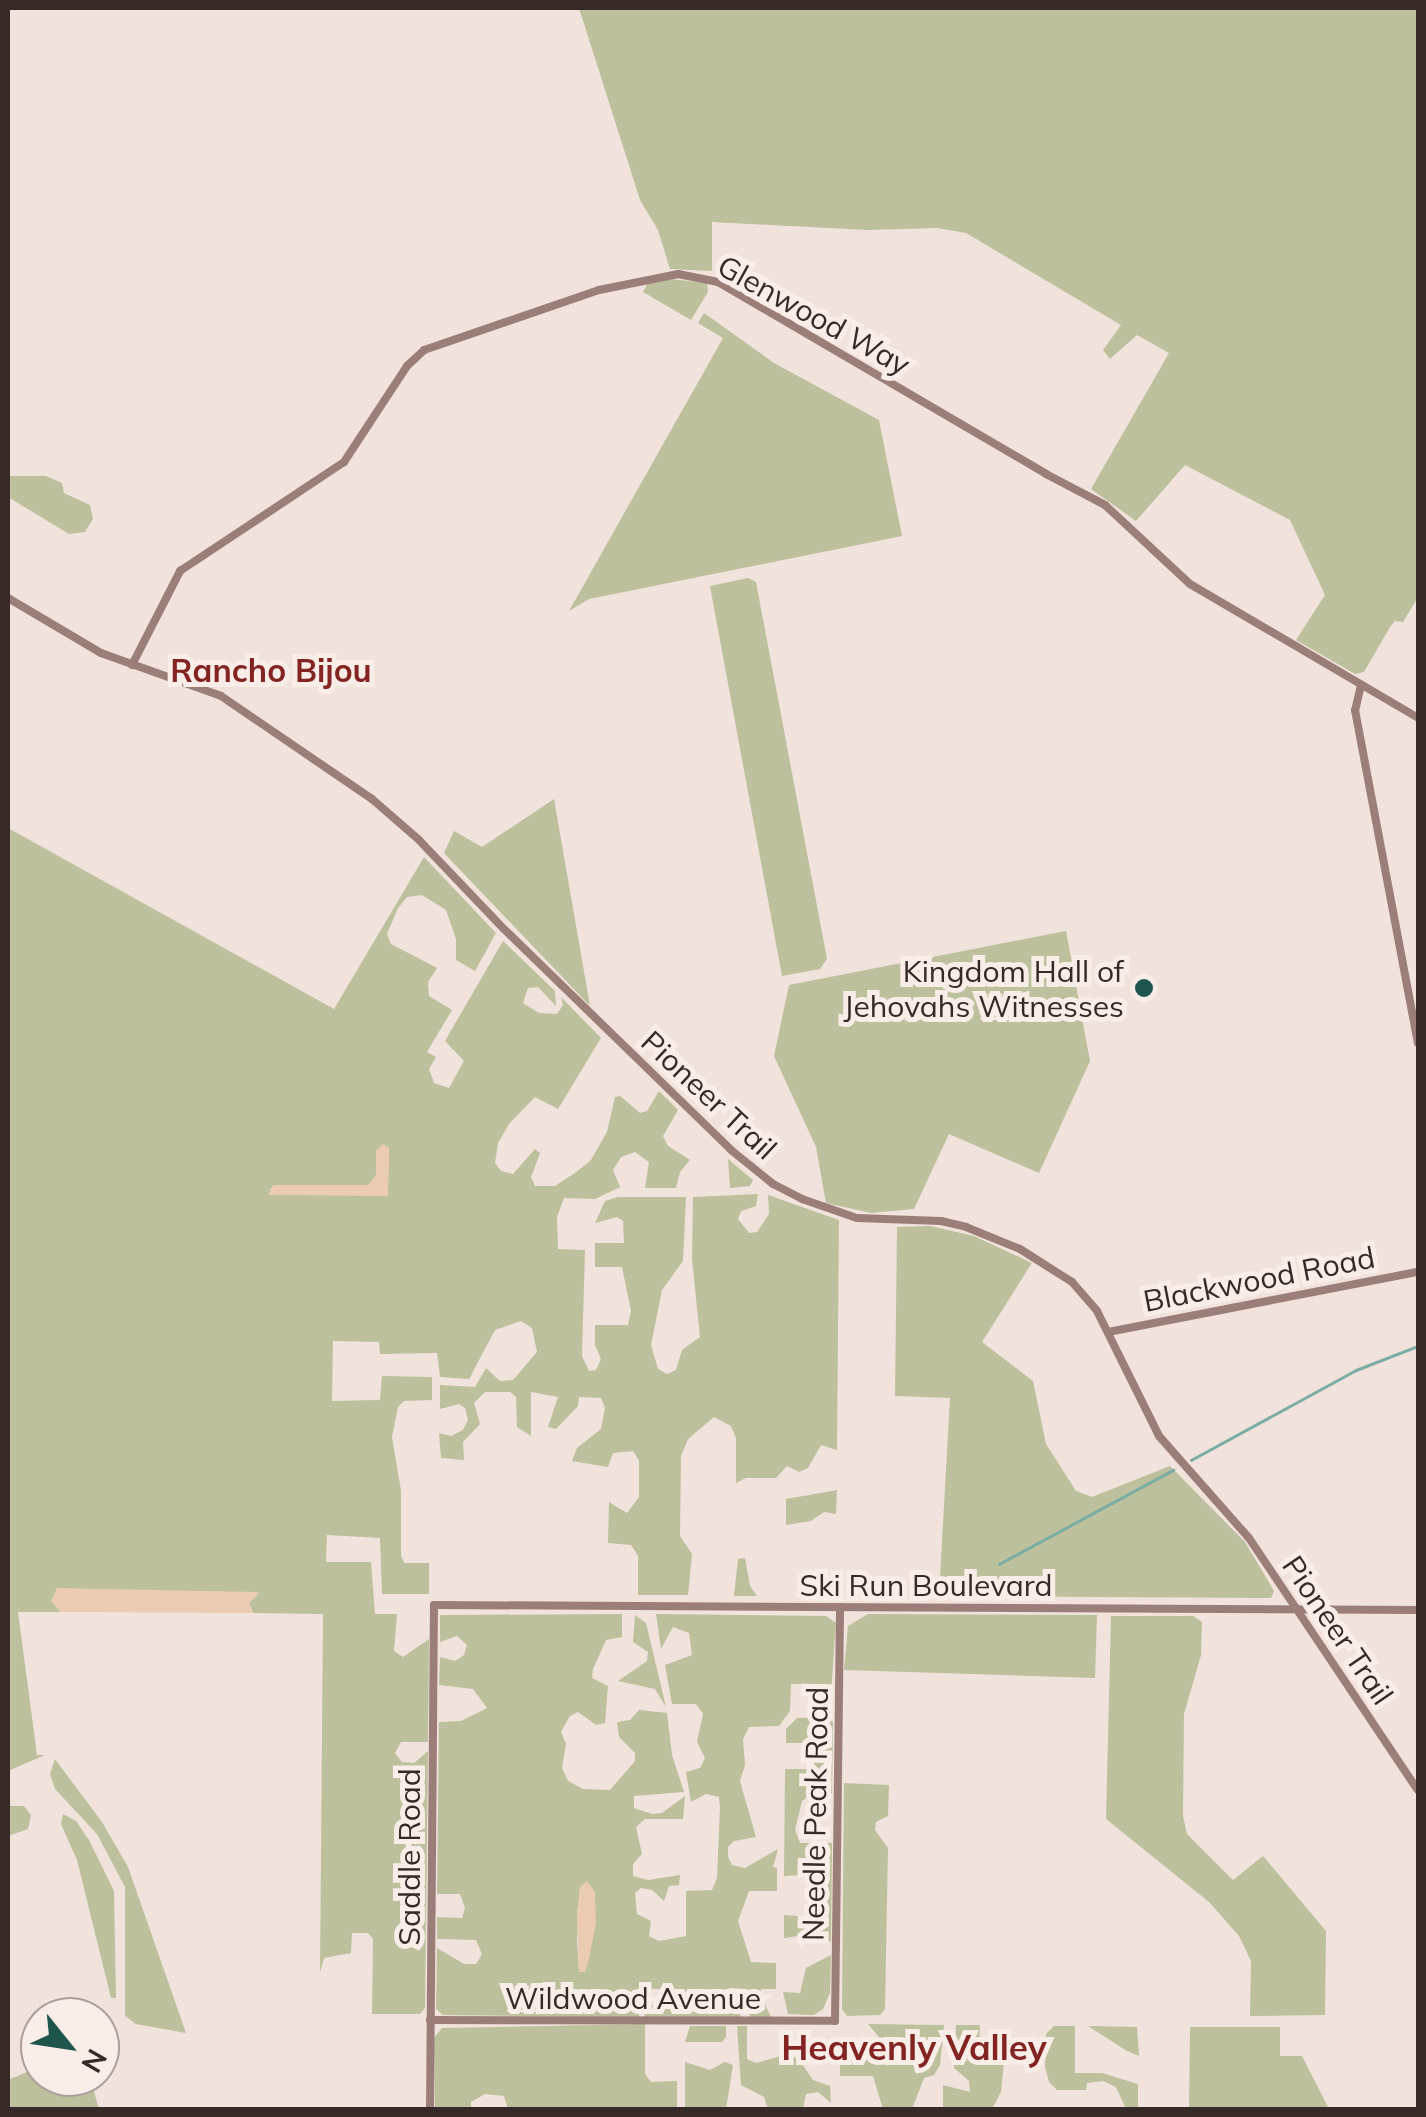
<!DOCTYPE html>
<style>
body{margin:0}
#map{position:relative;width:1426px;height:2117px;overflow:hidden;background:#f1e2db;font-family:Mulish,sans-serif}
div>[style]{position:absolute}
.green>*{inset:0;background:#bcc09c}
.sand>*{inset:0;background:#eccbb3}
.stream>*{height:2.5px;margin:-1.25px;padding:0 1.25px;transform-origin:1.25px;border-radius:1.25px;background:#7bada4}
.secondary>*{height:8px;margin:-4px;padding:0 4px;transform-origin:4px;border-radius:4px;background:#9c7e79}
.dots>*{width:28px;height:28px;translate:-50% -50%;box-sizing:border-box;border:5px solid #f9ede8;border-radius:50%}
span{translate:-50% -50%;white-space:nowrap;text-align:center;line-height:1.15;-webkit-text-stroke:10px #f9ede8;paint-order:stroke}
.street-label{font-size:30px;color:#362928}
.poi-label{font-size:30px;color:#362928}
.right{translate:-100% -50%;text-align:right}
.neighbourhood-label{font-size:32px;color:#832423;font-weight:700}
.quarter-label{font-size:35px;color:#832423;font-weight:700}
.frame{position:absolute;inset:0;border:10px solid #362928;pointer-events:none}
.north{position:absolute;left:20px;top:1997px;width:100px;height:100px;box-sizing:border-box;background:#f9ede8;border:2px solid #ab9f9b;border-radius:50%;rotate:120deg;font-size:28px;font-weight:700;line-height:40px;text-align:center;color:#362928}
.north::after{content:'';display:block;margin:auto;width:35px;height:45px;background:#1e564d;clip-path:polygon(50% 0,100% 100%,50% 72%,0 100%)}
</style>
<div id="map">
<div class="green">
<div style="clip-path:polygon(579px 8px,1418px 8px,1418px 597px,1403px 622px,1395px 621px,1390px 627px,1364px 672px,1355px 674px,1296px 640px,1325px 595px,1290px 520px,1185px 465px,1136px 521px,1091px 489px,1169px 353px,1137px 335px,1110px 359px,1103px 350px,1121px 325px,966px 233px,937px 228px,867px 230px,712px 222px,712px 271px,670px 269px,658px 230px,640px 200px)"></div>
<div style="clip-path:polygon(661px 278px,707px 283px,708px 292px,691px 320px,643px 292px,648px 283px)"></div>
<div style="clip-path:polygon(704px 313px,774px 363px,879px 420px,902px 536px,589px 599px,569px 611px,723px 338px,698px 323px)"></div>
<div style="clip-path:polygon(8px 476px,46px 476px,62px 483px,64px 493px,90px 505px,93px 519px,85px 532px,69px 534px,8px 497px)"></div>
<div style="clip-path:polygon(748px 578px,756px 582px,827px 959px,820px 969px,782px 976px,710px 586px)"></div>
<div style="clip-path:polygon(554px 799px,590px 1006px,444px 853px,454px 831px,482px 847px)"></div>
<div style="clip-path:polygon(evenodd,8px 828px,334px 1009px,424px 857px,496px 933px,475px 971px,456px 960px,456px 939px,446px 910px,422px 895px,407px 897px,398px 908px,387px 934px,391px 944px,437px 968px,428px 982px,429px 996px,452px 1010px,427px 1052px,436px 1057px,429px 1069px,434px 1083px,449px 1088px,464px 1061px,445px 1041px,503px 941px,555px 991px,556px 1006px,538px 987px,528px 988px,523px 1003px,539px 1013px,557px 1014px,563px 1005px,561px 997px,601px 1038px,558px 1109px,535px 1097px,509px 1124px,498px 1143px,495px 1163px,501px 1171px,513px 1174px,535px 1149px,540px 1153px,531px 1177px,535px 1186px,555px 1186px,575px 1173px,591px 1160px,607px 1132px,615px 1097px,620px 1096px,640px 1113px,647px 1111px,659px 1091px,678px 1110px,663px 1136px,668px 1146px,690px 1160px,680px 1172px,676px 1188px,645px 1188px,649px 1162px,635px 1152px,621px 1157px,613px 1170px,620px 1187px,595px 1199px,564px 1198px,557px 1217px,558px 1249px,585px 1250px,582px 1356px,589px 1371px,596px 1370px,601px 1359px,595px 1345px,595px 1325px,628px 1325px,631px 1311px,622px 1267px,595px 1267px,595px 1243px,624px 1243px,623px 1221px,617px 1217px,595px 1223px,605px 1201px,618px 1197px,686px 1197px,683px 1261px,662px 1290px,651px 1345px,658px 1369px,667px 1374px,676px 1370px,682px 1350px,700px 1337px,692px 1259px,693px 1197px,758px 1194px,756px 1206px,741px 1211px,738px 1219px,749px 1233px,757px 1232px,769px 1214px,768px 1195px,839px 1220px,837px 1450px,821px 1445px,808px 1468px,799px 1472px,787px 1466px,776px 1478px,746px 1478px,736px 1483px,736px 1438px,731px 1426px,714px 1417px,688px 1439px,681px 1456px,680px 1536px,692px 1554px,688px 1595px,638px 1595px,638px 1556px,631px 1545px,608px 1543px,609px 1502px,627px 1513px,639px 1497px,639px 1461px,633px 1451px,613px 1453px,608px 1467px,572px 1461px,577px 1448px,601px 1429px,605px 1408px,601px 1398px,579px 1397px,578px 1406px,556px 1429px,548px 1427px,558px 1397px,531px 1392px,531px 1436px,517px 1427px,516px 1397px,510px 1392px,485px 1392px,474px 1403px,480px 1424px,463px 1442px,464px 1460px,441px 1458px,439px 1433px,451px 1436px,463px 1430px,468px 1420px,465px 1408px,459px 1404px,440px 1409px,440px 1385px,475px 1387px,486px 1368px,500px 1381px,513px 1380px,537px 1352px,532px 1328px,521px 1321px,495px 1330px,469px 1379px,440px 1377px,437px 1353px,380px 1354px,379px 1342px,333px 1341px,332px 1401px,380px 1400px,382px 1376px,432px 1377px,432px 1400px,404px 1401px,398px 1407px,392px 1437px,401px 1491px,401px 1555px,404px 1563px,429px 1563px,429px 1594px,382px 1594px,380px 1538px,327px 1535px,326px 1562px,371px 1562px,375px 1614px,397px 1614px,394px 1651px,403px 1657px,429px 1639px,428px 1742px,401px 1742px,395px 1753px,402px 1762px,414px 1763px,428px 1751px,425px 2008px,420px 2014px,372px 2014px,373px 1939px,368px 1933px,352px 1933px,351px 1953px,324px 1958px,320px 1972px,323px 1614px,253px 1613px,249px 1603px,258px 1594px,51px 1601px,61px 1612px,18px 1612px,37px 1755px,45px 1755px,8px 1771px,8px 828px,389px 1148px,388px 1185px,270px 1190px,274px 1185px,369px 1185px,376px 1175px,376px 1151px,389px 1148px)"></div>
<div style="clip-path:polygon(1066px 931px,1090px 1061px,1039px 1173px,949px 1134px,914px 1209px,871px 1213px,826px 1203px,816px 1147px,774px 1056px,789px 985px)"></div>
<div style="clip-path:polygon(728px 1159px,753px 1180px,750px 1186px,730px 1188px)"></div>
<div style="clip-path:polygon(930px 1226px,974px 1236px,1032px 1263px,982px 1342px,1033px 1381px,1046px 1444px,1076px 1491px,1092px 1497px,1170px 1466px,1245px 1542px,1274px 1591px,1271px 1598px,939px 1596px,950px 1398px,895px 1396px,897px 1227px)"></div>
<div style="clip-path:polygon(837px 1490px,836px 1514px,824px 1512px,811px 1521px,786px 1525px,786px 1499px)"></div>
<div style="clip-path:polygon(745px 1558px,750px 1586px,757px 1596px,734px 1596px,738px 1559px)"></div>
<div style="clip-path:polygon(evenodd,622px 1614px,622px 1637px,606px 1640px,593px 1669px,592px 1678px,608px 1686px,605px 1723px,596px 1725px,578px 1712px,570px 1716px,561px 1732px,566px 1744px,562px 1768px,568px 1781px,583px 1789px,610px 1790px,635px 1761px,635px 1753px,619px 1737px,617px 1722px,630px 1720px,639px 1710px,667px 1713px,672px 1755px,684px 1792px,634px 1796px,634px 1808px,652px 1814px,662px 1813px,685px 1796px,683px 1819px,645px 1819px,636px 1827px,642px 1854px,633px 1864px,633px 1876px,648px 1880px,680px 1875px,679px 1885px,669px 1886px,664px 1901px,652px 1890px,641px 1888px,635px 1893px,637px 1914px,651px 1921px,649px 1936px,659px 1941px,686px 1936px,686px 1891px,712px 1890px,717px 1878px,720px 1808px,719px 1797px,706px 1794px,691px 1802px,686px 1772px,700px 1768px,705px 1758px,697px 1742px,703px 1714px,696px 1704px,672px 1704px,665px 1665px,692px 1655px,689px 1633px,673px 1627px,661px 1649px,656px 1614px,826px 1616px,836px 1623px,830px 1709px,809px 1711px,824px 1704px,827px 1684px,791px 1684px,790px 1711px,779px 1726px,749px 1727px,743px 1739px,745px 1765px,740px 1781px,756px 1837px,734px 1841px,728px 1847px,728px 1857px,732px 1865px,745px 1868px,778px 1849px,773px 1867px,777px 1868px,777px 1891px,749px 1891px,738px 1921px,751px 1962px,776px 1963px,776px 1989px,761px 1989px,760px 1994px,771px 2017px,750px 2017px,746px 1989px,729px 1988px,728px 2001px,742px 2017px,644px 2017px,648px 2006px,670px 2003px,667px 1989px,639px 1989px,639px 2017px,443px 2015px,436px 2009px,437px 1948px,464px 1964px,476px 1964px,482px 1954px,476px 1940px,437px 1939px,437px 1917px,462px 1918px,465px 1908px,460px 1894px,437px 1894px,439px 1722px,461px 1721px,487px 1708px,473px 1689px,439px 1685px,440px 1657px,455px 1661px,464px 1655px,467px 1645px,457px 1636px,440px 1642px,440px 1615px,622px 1614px,580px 1887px,596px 1922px,585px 1971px,579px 1971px,577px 1940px,580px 1887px)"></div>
<div style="clip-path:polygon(868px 1614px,1097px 1615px,1095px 1678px,844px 1670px,848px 1626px)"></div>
<div style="clip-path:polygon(635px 1615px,646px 1623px,666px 1707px,655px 1689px,618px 1681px,647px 1661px,648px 1652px,633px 1642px)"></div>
<div style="clip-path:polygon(1111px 1616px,1193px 1616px,1202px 1622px,1201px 1655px,1184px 1714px,1183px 1816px,1187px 1834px,1233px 1880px,1263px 1856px,1326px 1931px,1325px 2015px,1250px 2016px,1251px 1961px,1239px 1936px,1209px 1902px,1106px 1819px)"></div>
<div style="clip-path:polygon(826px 1717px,833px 1722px,832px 1794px,812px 1794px,802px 1801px,795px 1830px,800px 1843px,832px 1843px,831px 1942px,813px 1934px,784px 1938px,784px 1915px,813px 1917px,820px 1888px,818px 1874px,784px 1876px,785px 1769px,811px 1769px,813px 1753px,808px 1743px,786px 1743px,786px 1729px,797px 1718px)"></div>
<div style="clip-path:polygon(55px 1759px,102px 1822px,128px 1867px,186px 2033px,136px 2024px,125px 2016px,125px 1887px,97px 1834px,55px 1789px,50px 1774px)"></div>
<div style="clip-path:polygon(844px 1783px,889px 1785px,888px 1816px,876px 1822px,875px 1830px,888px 1848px,885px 2009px,880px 2015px,847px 2016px,842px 2009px)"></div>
<div style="clip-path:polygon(8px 1806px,24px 1806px,31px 1815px,28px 1829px,8px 1836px)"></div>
<div style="clip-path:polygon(63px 1814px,76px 1821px,89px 1840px,114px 1891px,116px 1998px,111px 1998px,77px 1860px,61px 1824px)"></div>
<div style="clip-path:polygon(831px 1955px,830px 1993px,823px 2009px,814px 2015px,788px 2014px,783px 1992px,800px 1993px,806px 1968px)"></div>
<div style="clip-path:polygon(645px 2024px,645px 2074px,651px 2082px,677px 2081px,677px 2109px,508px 2109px,504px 2096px,485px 2094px,471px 2102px,471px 2109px,435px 2109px,434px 2038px,442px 2028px)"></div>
<div style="clip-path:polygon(868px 2024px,944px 2025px,940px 2065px,934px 2075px,924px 2078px,912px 2109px,883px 2109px,873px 2076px,840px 2076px,840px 2053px,867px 2053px,876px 2045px,878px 2036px)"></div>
<div style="clip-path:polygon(956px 2025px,980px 2025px,979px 2054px,1004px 2062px,1001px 2092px,992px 2109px,943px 2109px,943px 2085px,970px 2092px,969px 2081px,954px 2068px)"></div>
<div style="clip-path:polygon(690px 2026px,726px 2026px,726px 2037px,722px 2042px,685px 2042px)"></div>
<div style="clip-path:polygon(737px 2026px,747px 2026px,747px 2059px,756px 2063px,781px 2056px,798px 2058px,813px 2080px,830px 2086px,831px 2103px,818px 2092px,806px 2094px,803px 2109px,768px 2109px,764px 2097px,741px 2085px)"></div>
<div style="clip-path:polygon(1054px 2026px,1075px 2026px,1075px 2073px,1102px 2073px,1138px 2084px,1138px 2109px,1126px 2109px,1116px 2087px,1103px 2081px,1087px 2083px,1086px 2090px,1057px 2090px,1049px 2082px,1045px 2067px,1046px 2034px)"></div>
<div style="clip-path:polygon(1088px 2026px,1137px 2027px,1139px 2056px,1127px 2051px)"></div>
<div style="clip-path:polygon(1190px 2027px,1280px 2027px,1280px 2056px,1302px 2056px,1329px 2109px,1189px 2109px)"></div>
<div style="clip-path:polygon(685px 2062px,710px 2070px,725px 2062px,733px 2065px,726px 2109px,685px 2109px)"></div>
<div style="clip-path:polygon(39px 2067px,40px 2077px,82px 2077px,92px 2085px,99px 2109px,8px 2109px,8px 2080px)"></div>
</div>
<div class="sand">
<div style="clip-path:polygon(383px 1144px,389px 1148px,388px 1196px,268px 1195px,274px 1185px,369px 1185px,376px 1175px,376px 1151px)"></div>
<div style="clip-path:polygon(57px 1588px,259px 1592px,249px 1603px,253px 1613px,61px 1612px,51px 1601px)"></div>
<div style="clip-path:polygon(587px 1881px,595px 1892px,596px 1922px,589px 1959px,585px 1972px,579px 1972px,577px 1913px,580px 1887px)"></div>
</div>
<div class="stream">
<div style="left:1191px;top:1460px;width:188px;rotate:-28.6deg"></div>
<div style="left:1356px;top:1370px;width:66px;rotate:-21.2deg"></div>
<div style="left:999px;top:1564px;width:198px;rotate:-28.4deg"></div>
</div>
<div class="secondary">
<div style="left:8px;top:598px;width:108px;rotate:30.6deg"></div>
<div style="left:101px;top:653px;width:127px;rotate:19.7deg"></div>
<div style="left:221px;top:696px;width:183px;rotate:34.3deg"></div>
<div style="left:372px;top:799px;width:61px;rotate:41deg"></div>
<div style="left:418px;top:839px;width:124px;rotate:46.3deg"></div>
<div style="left:504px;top:929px;width:317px;rotate:44.2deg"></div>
<div style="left:731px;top:1150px;width:54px;rotate:39deg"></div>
<div style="left:773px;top:1184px;width:33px;rotate:27deg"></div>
<div style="left:802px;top:1199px;width:58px;rotate:19.1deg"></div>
<div style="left:857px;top:1218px;width:84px;rotate:2deg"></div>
<div style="left:941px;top:1221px;width:26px;rotate:13deg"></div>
<div style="left:966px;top:1227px;width:58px;rotate:22.2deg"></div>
<div style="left:1020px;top:1249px;width:62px;rotate:32.4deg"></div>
<div style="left:1072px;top:1282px;width:38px;rotate:49deg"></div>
<div style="left:1097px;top:1311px;width:140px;rotate:63.6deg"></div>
<div style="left:1159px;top:1436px;width:136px;rotate:48.6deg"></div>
<div style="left:1249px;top:1538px;width:303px;rotate:56.2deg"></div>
<div style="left:132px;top:665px;width:106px;rotate:-62.9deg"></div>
<div style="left:180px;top:571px;width:197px;rotate:-33.6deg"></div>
<div style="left:344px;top:462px;width:115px;rotate:-56.7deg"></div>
<div style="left:407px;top:366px;width:23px;rotate:-43deg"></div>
<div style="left:424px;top:350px;width:185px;rotate:-18.9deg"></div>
<div style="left:599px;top:290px;width:81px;rotate:-11.4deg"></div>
<div style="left:678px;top:274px;width:41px;rotate:11.3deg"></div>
<div style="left:718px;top:282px;width:380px;rotate:30.3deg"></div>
<div style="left:1046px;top:474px;width:67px;rotate:27.7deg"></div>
<div style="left:1105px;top:505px;width:116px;rotate:42.9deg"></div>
<div style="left:1190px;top:584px;width:264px;rotate:30.4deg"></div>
<div style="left:1361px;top:685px;width:26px;rotate:103deg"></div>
<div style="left:1355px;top:710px;width:339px;rotate:79.3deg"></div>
<div style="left:1108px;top:1332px;width:316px;rotate:-11deg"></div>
<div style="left:430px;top:2020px;width:405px;rotate:0.1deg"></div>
<div style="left:835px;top:2021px;width:414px;rotate:-89.3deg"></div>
<div style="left:430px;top:2110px;width:505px;rotate:-89.55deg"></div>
<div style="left:434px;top:1605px;width:984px;rotate:0.29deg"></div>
</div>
<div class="dots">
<div style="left:1144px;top:988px;background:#1e564d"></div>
</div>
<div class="street-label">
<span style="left:814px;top:315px;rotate:29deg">Glenwood Way</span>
<span style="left:709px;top:1095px;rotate:43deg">Pioneer Trail</span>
<span style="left:1259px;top:1279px;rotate:-11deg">Blackwood Road</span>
<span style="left:926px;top:1585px">Ski Run Boulevard</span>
<span style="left:1338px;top:1630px;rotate:56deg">Pioneer Trail</span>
<span style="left:815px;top:1814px;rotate:-89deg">Needle Peak Road</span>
<span style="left:409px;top:1857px;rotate:-90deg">Saddle Road</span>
<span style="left:633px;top:1998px">Wildwood Avenue</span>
</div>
<div class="poi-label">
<span class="right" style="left:1124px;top:988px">Kingdom Hall of<br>Jehovahs Witnesses</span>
</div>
<div class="neighbourhood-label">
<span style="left:271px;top:670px">Rancho Bijou</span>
</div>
<div class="quarter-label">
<span style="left:914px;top:2047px">Heavenly Valley</span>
</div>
<div class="frame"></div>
<div class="north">N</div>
</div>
